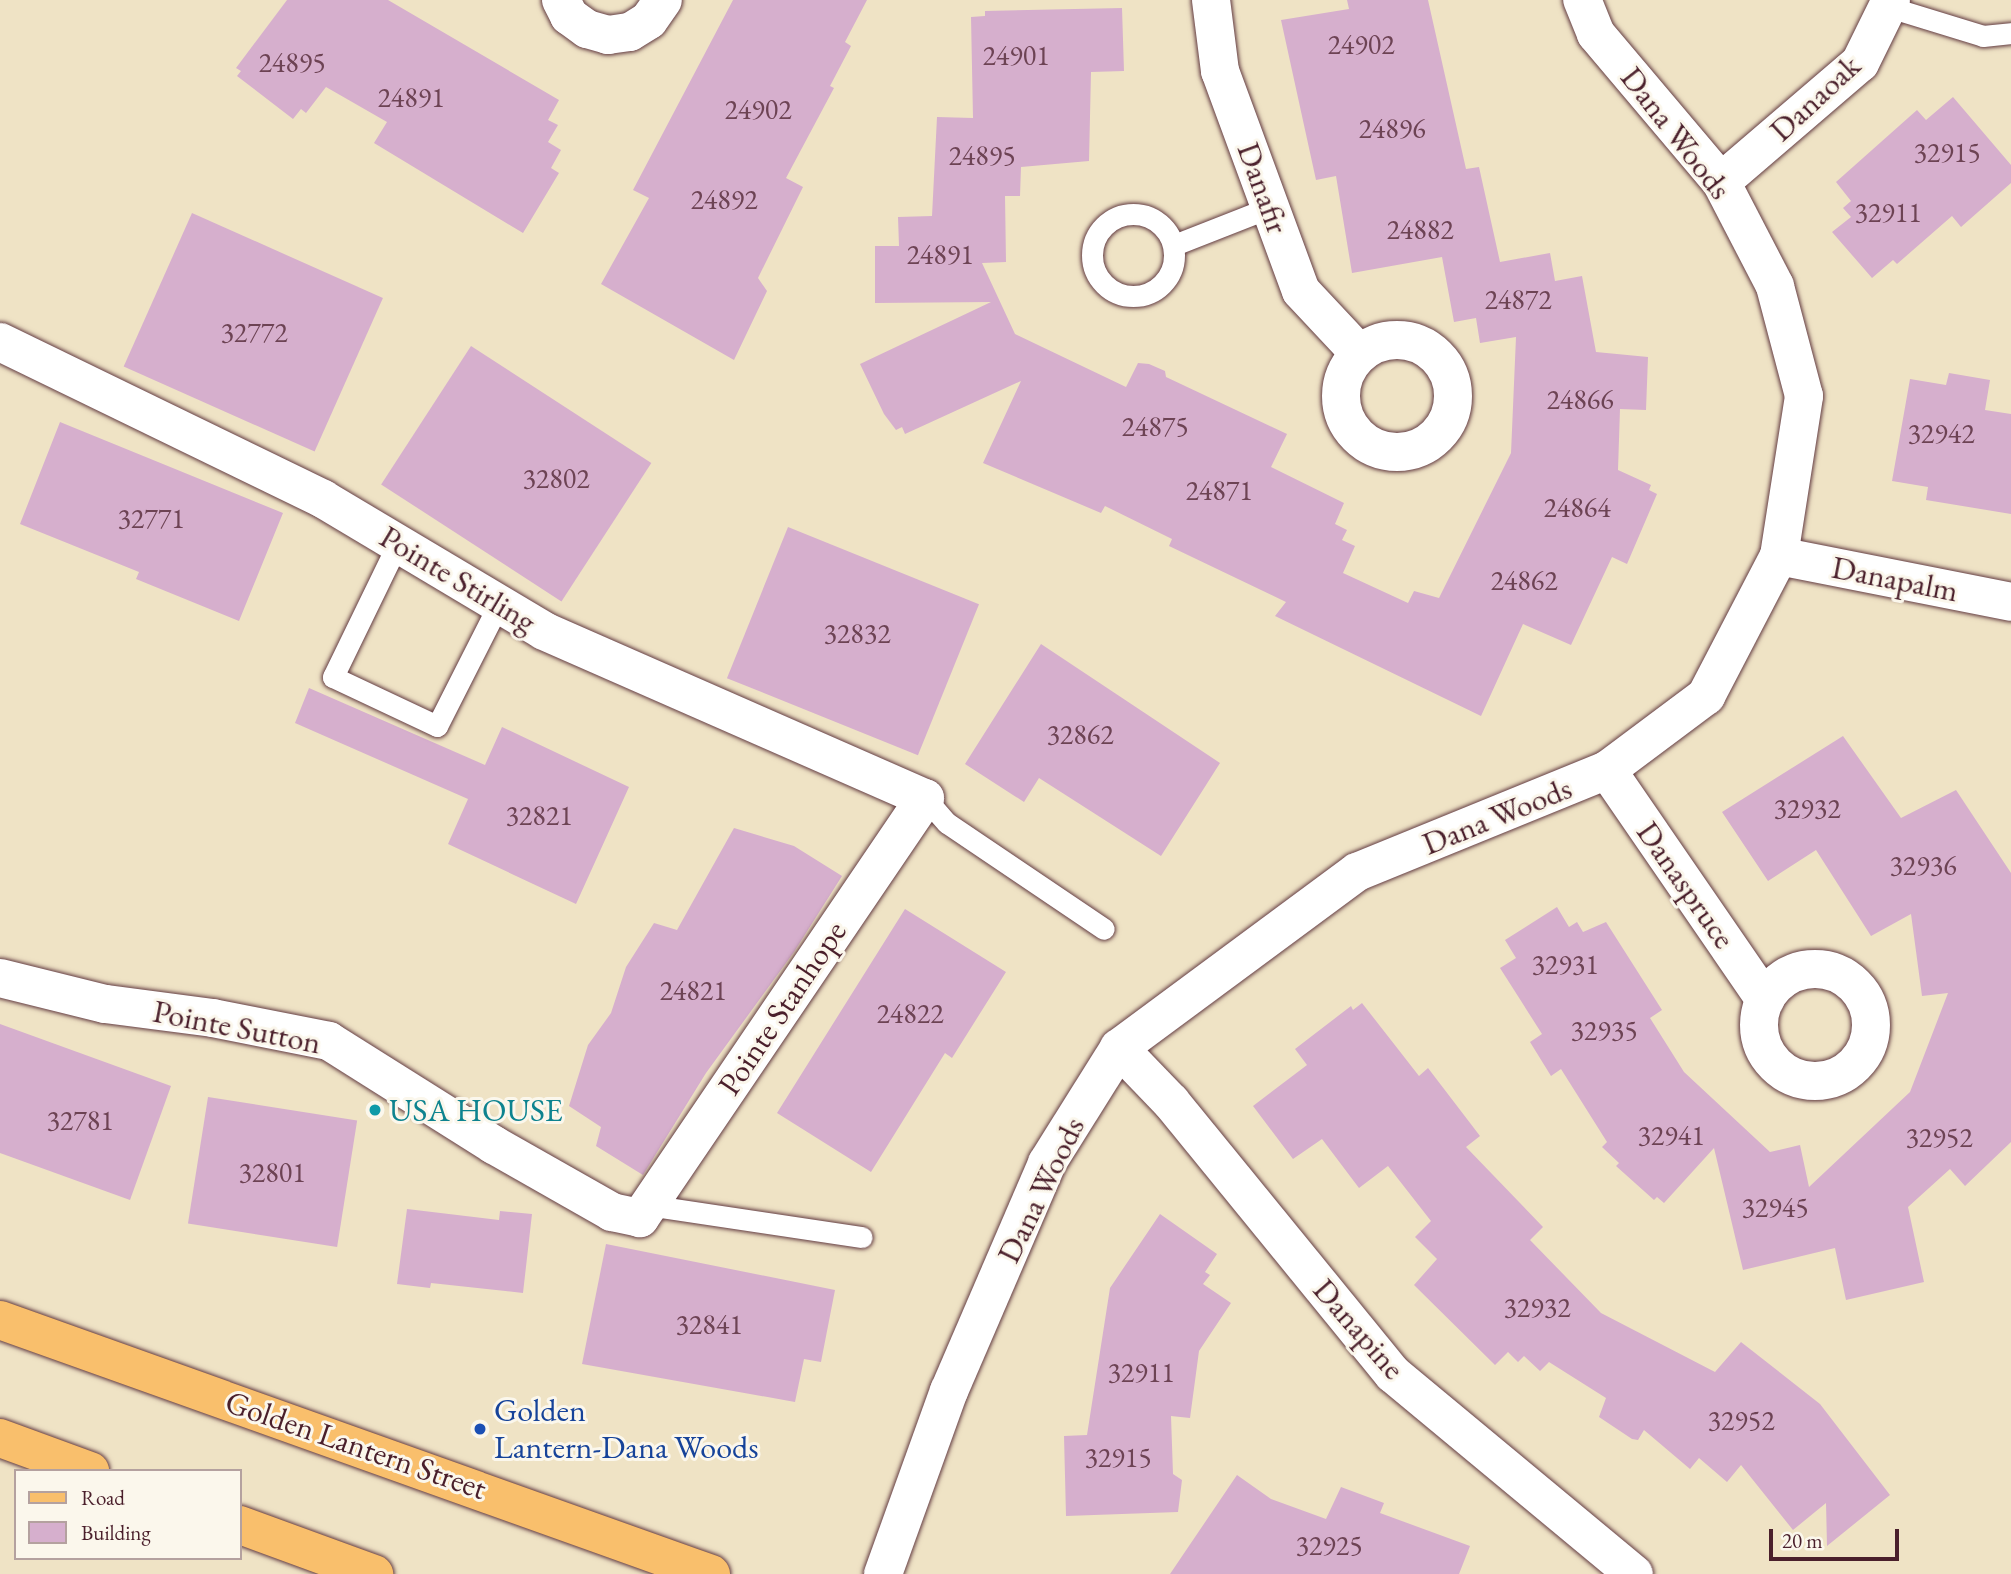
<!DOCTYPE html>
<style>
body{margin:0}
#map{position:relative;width:2011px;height:1574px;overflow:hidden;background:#efe3c5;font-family:"EB Garamond",serif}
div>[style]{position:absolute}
.building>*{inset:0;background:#d6afcd;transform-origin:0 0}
.roads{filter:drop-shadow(0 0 2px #633c42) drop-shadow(0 0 2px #633c42)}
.service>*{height:21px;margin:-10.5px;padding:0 10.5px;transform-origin:10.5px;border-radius:10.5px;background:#fff}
.service>.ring{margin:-10.5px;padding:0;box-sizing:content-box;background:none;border:21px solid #fff;border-radius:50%}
.minor>*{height:38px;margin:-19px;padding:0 19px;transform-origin:19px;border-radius:19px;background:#fff}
.minor>.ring{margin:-19px;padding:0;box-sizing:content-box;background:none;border:38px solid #fff;border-radius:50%}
.tertiary>*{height:38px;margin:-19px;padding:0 19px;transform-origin:19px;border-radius:19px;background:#fff}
.primary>*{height:38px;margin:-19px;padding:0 19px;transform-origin:19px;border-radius:19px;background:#f9bf6c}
.dots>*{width:19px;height:19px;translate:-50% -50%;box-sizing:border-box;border:4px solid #fbf7ec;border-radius:50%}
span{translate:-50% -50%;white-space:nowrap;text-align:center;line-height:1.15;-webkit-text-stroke:6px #fbf7ec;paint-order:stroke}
.number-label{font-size:28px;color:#6d4354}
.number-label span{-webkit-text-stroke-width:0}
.street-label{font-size:32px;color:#4a1f2b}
.culture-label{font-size:32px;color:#0d838f}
.left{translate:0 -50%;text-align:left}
.transit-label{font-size:32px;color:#164399}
.legend{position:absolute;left:14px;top:1469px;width:228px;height:91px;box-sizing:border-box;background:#fbf7ec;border:2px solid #b4a19f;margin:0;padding:9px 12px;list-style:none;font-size:21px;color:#4a1f2b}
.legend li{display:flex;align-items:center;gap:14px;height:35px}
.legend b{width:35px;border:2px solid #b4a19f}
.scale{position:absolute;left:1769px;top:1529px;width:130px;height:32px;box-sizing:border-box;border:4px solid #4a1f2b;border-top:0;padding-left:9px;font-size:21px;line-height:24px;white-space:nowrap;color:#4a1f2b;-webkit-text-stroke:5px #fbf7ec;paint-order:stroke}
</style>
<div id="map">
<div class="building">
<div style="clip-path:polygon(287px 0,388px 0,559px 100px,548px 120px,558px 125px,548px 142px,561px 150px,551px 168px,559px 173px,523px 233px,374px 143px,387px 122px,326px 87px,306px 113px,301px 109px,293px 119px,237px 76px,241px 71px,236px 68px)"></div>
<div style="clip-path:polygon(733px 0,867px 0,845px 42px,851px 46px,830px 86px,834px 88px,786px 178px,803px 187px,758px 278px,767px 291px,734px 360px,601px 284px,649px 198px,633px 190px)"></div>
<div style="clip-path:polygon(1347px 0,1428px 0,1466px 169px,1479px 167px,1500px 262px,1550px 253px,1555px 281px,1582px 276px,1596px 352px,1648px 357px,1646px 410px,1620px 409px,1618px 470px,1651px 485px,1649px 490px,1657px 494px,1627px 564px,1612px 557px,1571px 645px,1523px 624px,1481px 716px,1275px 616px,1286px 602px,1169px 546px,1172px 539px,1105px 506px,1101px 513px,983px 463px,1021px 381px,905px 434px,902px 427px,896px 430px,884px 414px,860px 364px,991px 302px,875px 303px,875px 246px,899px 246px,898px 217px,932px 216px,937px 117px,973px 118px,971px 17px,985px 16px,985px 11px,1122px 8px,1124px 71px,1091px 72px,1089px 161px,1021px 167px,1020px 196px,1005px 196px,1006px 262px,982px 263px,1015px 334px,1126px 387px,1138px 363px,1149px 364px,1165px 371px,1166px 377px,1287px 434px,1271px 467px,1344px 503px,1335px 524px,1347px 530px,1342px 540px,1355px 546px,1343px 573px,1408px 603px,1414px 591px,1439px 598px,1511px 453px,1516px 337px,1480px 343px,1476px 318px,1454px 322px,1442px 257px,1352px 273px,1336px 176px,1316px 180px,1281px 20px,1349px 9px)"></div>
<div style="clip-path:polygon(1953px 97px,2011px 165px,2011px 183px,1961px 227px,1952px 216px,1897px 264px,1893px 260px,1872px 278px,1832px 232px,1851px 217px,1843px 208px,1851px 201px,1836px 182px,1917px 110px,1926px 120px)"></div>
<div style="left:192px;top:213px;width:209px;height:168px;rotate:24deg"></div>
<div style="left:471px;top:346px;width:215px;height:165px;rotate:33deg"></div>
<div style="clip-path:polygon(1949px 373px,1990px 380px,1985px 410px,2011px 414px,2011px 514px,1926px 500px,1928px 487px,1892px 481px,1910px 379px,1946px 385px)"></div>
<div style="clip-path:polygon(60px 422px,283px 513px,239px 621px,136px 579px,139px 572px,20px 524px)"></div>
<div style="left:788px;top:527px;width:206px;height:163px;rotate:22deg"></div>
<div style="clip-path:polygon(1041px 644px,1220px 763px,1161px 856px,1039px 778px,1024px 802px,965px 764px)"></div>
<div style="clip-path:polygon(309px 688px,485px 765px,502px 727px,629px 787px,576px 904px,448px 844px,468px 799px,295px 723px)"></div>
<div style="clip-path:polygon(1843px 736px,1901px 818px,1956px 790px,2011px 873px,2011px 1142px,1965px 1186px,1950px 1169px,1908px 1207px,1924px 1282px,1846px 1300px,1835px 1248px,1743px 1270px,1714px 1148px,1664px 1203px,1657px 1197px,1654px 1200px,1616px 1166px,1619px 1163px,1602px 1147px,1607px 1142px,1561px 1069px,1551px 1076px,1530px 1042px,1542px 1034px,1500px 968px,1516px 958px,1505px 940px,1557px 907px,1569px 927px,1577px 922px,1583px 932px,1606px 922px,1662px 1010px,1650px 1018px,1684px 1072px,1770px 1152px,1800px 1145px,1809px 1187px,1910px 1092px,1948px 993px,1922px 996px,1911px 914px,1871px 936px,1816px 850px,1768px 881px,1722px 812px)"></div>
<div style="clip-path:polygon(734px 828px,794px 846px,842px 876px,794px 952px,706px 1073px,643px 1175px,596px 1146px,601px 1127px,569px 1106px,588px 1045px,611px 1013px,626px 967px,654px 923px,677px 930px)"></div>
<div style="clip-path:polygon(905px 909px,1006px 972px,952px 1058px,945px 1053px,871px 1172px,777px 1113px)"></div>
<div style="clip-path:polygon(1362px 1003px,1419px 1076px,1428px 1068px,1480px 1136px,1466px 1147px,1543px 1227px,1530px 1240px,1601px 1313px,1715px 1372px,1741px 1342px,1820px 1404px,1890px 1495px,1827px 1546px,1826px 1503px,1793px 1530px,1741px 1465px,1727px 1482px,1699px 1458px,1690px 1469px,1644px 1430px,1638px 1440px,1632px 1439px,1599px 1417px,1606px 1398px,1549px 1362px,1540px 1371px,1524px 1356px,1518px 1362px,1508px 1352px,1495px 1365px,1414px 1285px,1437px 1259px,1415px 1237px,1431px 1221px,1388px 1166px,1359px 1188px,1322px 1139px,1293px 1159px,1253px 1106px,1307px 1065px,1295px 1049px,1351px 1006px,1353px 1010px)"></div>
<div style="clip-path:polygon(0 1024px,171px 1086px,130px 1200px,0 1153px)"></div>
<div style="left:208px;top:1097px;width:151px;height:128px;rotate:9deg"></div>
<div style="clip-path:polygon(407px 1209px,499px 1220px,500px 1211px,532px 1214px,523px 1293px,431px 1283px,430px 1288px,397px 1284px)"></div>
<div style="clip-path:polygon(1160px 1214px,1217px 1254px,1205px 1272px,1210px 1275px,1203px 1284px,1231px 1303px,1199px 1351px,1190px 1418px,1171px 1416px,1173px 1474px,1182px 1480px,1178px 1512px,1066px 1516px,1064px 1436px,1087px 1435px,1110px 1288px)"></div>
<div style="clip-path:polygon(606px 1244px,835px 1290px,821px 1362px,804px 1359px,795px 1402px,582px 1364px)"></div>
<div style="clip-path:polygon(1237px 1475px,1271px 1499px,1326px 1519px,1341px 1487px,1384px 1503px,1380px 1513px,1470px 1546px,1459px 1574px,1170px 1574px)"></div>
</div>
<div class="roads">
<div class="service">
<div style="left:1889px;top:7px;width:98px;rotate:17.1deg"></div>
<div style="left:1983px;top:36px;width:28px;rotate:-6deg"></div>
<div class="ring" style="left:1092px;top:214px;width:61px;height:61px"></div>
<div style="left:1174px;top:245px;width:104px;rotate:-21.4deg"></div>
<div style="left:398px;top:543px;width:149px;rotate:115.9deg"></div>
<div style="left:333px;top:677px;width:115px;rotate:25.2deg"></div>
<div style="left:437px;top:726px;width:137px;rotate:-63.1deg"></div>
<div style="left:925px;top:798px;width:33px;rotate:49deg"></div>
<div style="left:947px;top:823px;width:189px;rotate:34deg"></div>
<div style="left:647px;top:1205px;width:217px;rotate:8.5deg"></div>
</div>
<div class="minor">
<div style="left:561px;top:0;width:18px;rotate:63deg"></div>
<div style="left:569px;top:16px;width:22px;rotate:36deg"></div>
<div style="left:587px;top:29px;width:22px;rotate:16deg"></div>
<div style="left:608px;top:35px;width:22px;rotate:-8deg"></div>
<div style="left:630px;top:32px;width:22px;rotate:-32deg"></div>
<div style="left:649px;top:20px;width:24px;rotate:-55deg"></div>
<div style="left:1211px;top:0;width:72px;rotate:82.8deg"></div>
<div style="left:1220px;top:71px;width:234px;rotate:69.8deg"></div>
<div style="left:1301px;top:291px;width:86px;rotate:46.9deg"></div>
<div style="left:1721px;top:182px;width:183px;rotate:-40.6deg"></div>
<div style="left:1860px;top:63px;width:70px;rotate:-63.8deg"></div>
<div class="ring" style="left:1341px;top:340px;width:74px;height:74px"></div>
<div style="left:0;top:342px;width:359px;rotate:25.9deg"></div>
<div style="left:323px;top:499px;width:257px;rotate:30.8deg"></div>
<div style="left:544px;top:631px;width:416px;rotate:23.7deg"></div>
<div style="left:925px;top:798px;width:508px;rotate:124.16deg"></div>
<div style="left:640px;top:1218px;width:29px;rotate:-168deg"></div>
<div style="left:612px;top:1212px;width:136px;rotate:-150.4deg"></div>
<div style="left:494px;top:1145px;width:195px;rotate:-147.8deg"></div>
<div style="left:329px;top:1041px;width:118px;rotate:-168.8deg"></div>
<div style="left:213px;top:1018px;width:109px;rotate:-172.6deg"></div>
<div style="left:105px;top:1004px;width:108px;rotate:-166.1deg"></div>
<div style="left:1779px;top:556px;width:237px;rotate:11.2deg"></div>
<div style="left:1607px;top:770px;width:279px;rotate:55.5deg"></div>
<div class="ring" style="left:1759px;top:969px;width:74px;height:74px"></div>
<div style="left:1119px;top:1048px;width:75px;rotate:46.1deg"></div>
<div style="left:1171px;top:1102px;width:351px;rotate:50.8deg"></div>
<div style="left:1393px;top:1374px;width:313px;rotate:39.7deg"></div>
</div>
<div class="tertiary">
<div style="left:883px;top:1574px;width:195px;rotate:-70.2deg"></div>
<div style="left:949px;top:1391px;width:248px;rotate:-66.7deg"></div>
<div style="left:1047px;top:1163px;width:136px;rotate:-57.9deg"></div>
<div style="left:1119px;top:1048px;width:296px;rotate:-36.5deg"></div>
<div style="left:1357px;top:872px;width:270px;rotate:-22.2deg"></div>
<div style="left:1607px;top:770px;width:124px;rotate:-36.8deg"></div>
<div style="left:1706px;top:696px;width:158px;rotate:-62.5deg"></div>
<div style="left:1779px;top:556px;width:162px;rotate:-81.1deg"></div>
<div style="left:1804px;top:396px;width:114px;rotate:-104.8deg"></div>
<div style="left:1775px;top:286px;width:117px;rotate:-117.4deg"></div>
<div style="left:1721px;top:182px;width:194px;rotate:-130.2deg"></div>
<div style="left:1596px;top:34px;width:37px;rotate:-112deg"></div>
</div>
<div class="primary">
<div style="left:0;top:1320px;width:755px;rotate:19.66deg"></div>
<div style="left:0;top:1438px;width:96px;rotate:20.1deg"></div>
<div style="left:240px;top:1525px;width:143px;rotate:20.1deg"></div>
</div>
</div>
<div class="dots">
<div style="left:375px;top:1110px;background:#0f9aa8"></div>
<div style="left:480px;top:1429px;background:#1a4fb4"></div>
</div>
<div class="number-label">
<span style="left:1361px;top:44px">24902</span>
<span style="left:1016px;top:55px">24901</span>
<span style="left:292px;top:62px">24895</span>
<span style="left:411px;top:97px">24891</span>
<span style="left:758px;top:109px">24902</span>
<span style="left:1392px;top:128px">24896</span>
<span style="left:1947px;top:152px">32915</span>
<span style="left:982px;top:155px">24895</span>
<span style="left:724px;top:199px">24892</span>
<span style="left:1888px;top:212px">32911</span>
<span style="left:1420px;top:229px">24882</span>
<span style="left:940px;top:254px">24891</span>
<span style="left:1518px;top:299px">24872</span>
<span style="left:254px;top:332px">32772</span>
<span style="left:1580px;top:399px">24866</span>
<span style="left:1155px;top:426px">24875</span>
<span style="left:1941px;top:433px">32942</span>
<span style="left:556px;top:478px">32802</span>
<span style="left:1219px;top:490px">24871</span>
<span style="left:1577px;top:507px">24864</span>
<span style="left:151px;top:518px">32771</span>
<span style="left:1524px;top:580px">24862</span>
<span style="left:857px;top:633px">32832</span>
<span style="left:1080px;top:734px">32862</span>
<span style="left:1807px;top:808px">32932</span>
<span style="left:539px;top:815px">32821</span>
<span style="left:1923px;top:865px">32936</span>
<span style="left:1565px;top:964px">32931</span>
<span style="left:693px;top:990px">24821</span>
<span style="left:910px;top:1013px">24822</span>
<span style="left:1604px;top:1030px">32935</span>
<span style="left:80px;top:1120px">32781</span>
<span style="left:1671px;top:1135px">32941</span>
<span style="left:1939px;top:1137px">32952</span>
<span style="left:272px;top:1172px">32801</span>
<span style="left:1775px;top:1207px">32945</span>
<span style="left:1537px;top:1307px">32932</span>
<span style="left:709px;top:1324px">32841</span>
<span style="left:1141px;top:1372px">32911</span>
<span style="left:1741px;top:1420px">32952</span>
<span style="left:1118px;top:1457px">32915</span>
<span style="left:1329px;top:1545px">32925</span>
</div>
<div class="street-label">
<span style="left:1815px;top:98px;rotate:-43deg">Danaoak</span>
<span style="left:1676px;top:133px;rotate:52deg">Dana Woods</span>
<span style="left:1263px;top:188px;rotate:70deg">Danafir</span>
<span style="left:458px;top:579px;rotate:31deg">Pointe Stirling</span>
<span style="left:1895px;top:579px;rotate:11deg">Danapalm</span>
<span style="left:1497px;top:816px;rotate:-22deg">Dana Woods</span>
<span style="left:1686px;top:885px;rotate:55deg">Danaspruce</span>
<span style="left:782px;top:1008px;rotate:-56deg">Pointe Stanhope</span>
<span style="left:237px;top:1027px;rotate:11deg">Pointe Sutton</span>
<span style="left:1041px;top:1190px;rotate:-64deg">Dana Woods</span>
<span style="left:1359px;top:1329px;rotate:49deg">Danapine</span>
<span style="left:356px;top:1445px;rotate:19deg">Golden Lantern Street</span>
</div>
<div class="culture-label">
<span class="left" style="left:389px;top:1110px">USA HOUSE</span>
</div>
<div class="transit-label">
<span class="left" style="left:494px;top:1429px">Golden<br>Lantern-Dana Woods</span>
</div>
<ul class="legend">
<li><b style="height:9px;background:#f9bf6c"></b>Road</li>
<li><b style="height:19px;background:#d6afcd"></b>Building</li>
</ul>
<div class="scale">20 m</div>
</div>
